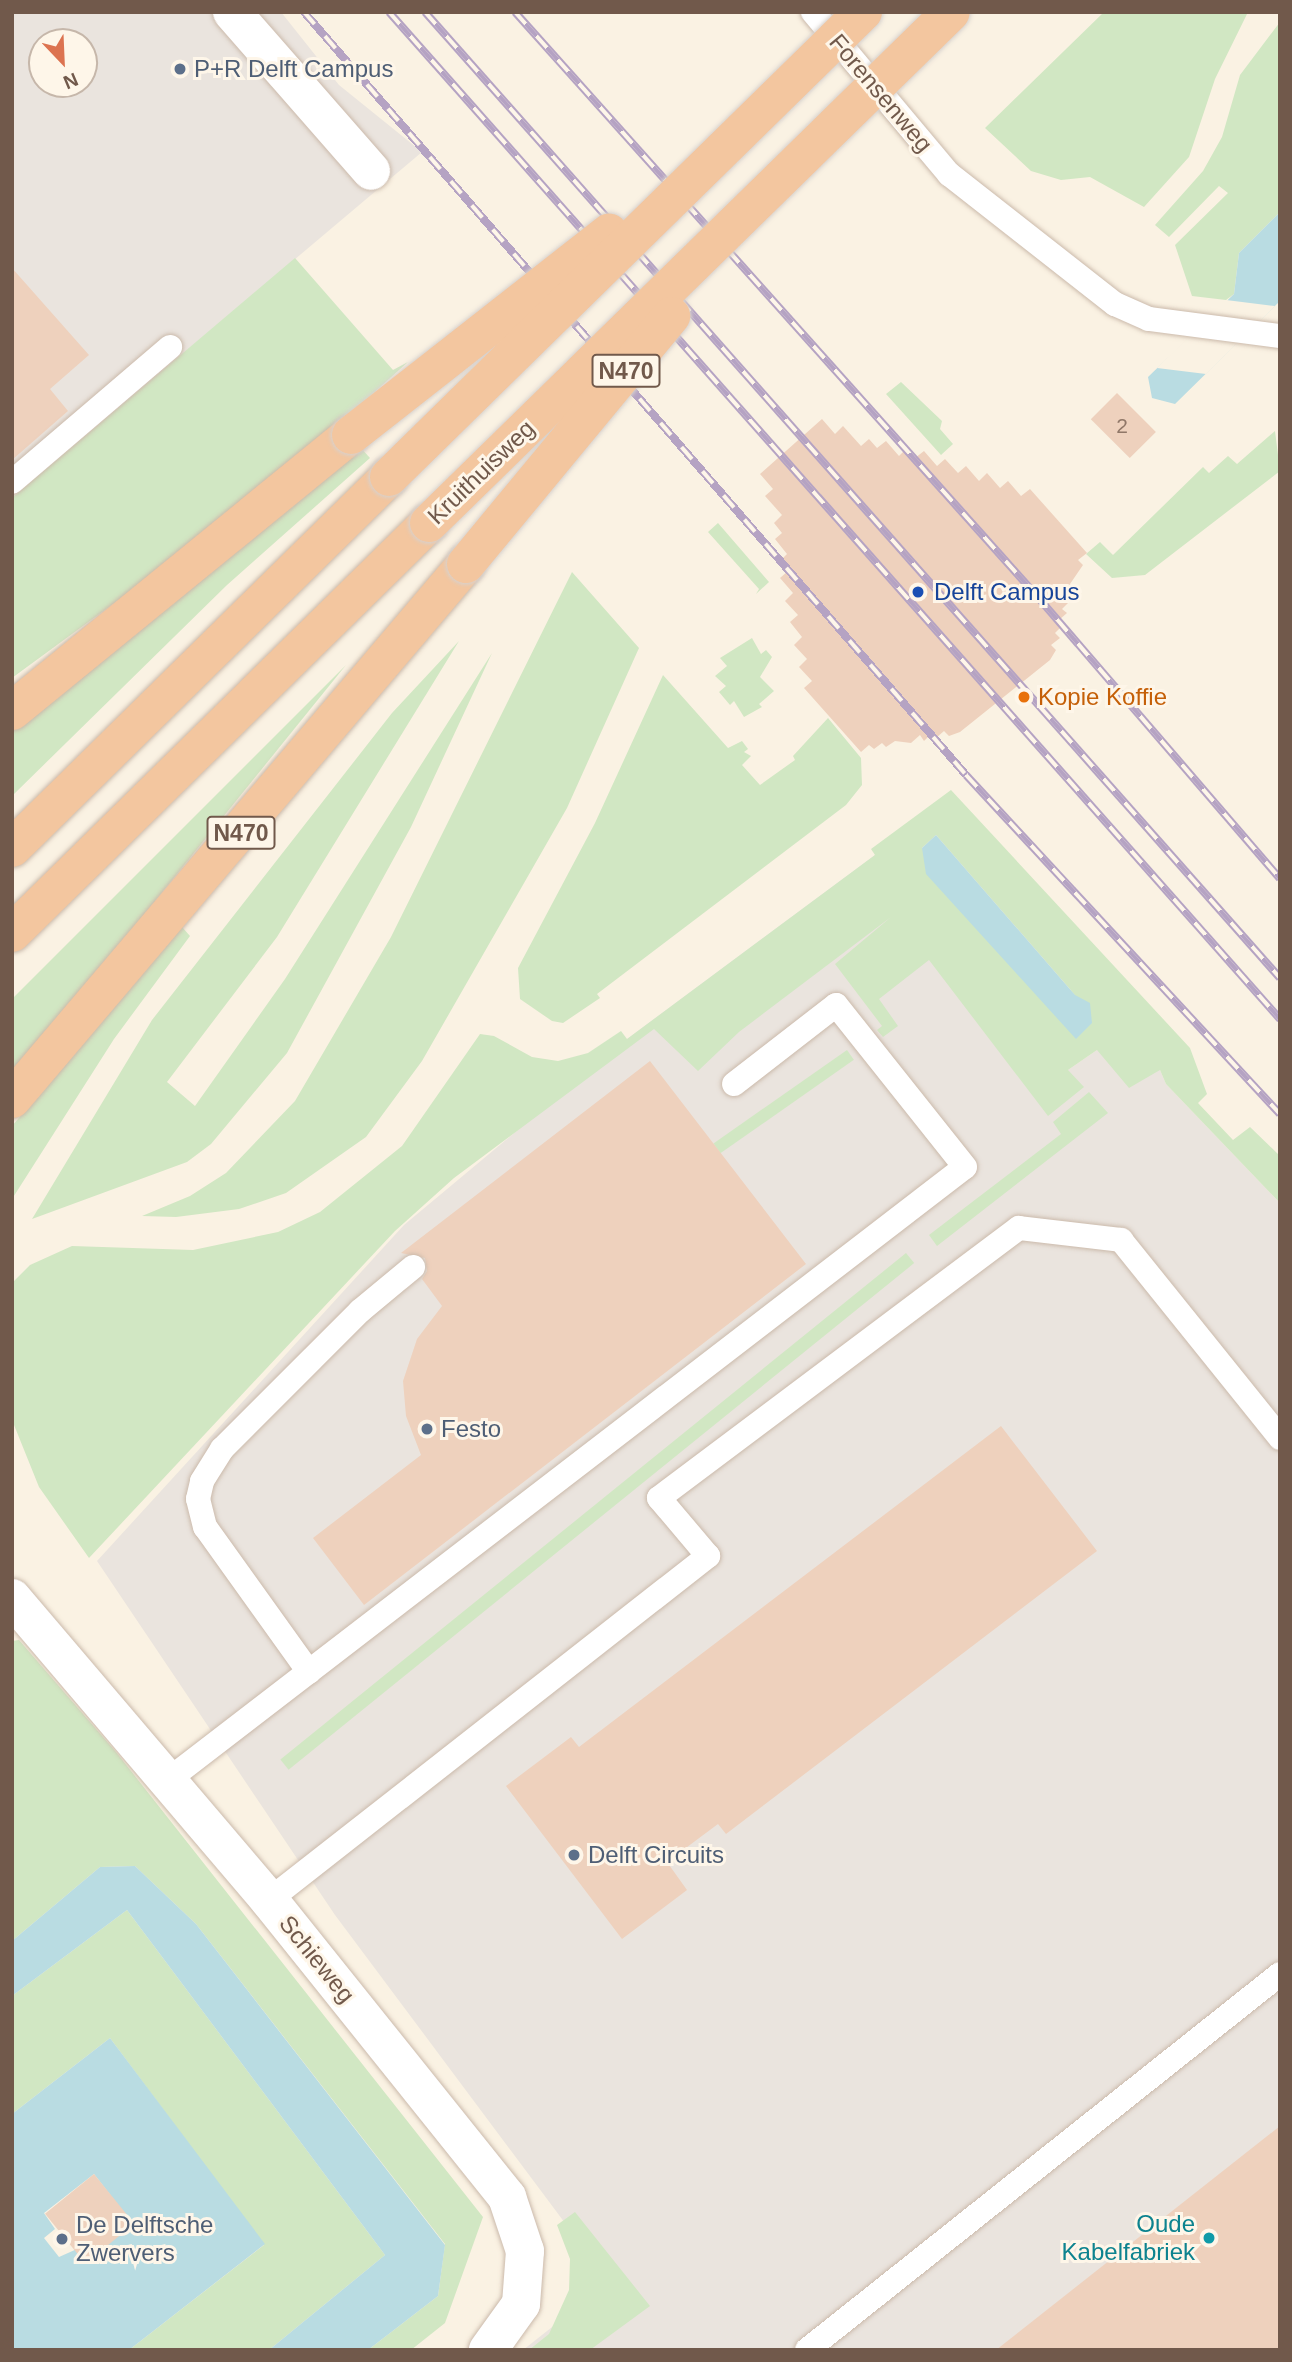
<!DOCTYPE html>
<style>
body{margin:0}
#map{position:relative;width:1292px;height:2362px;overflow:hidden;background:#faf2e3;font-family:Arial,sans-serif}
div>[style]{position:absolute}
.industrial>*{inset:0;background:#eae4de}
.green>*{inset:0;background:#d1e7c3;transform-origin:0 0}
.water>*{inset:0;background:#b9dce2}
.pier>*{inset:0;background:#faf2e3}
.building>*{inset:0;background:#eed1bd;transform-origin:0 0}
.roads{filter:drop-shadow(0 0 2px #cbbaab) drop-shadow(0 0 2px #cbbaab)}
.service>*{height:24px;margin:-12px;padding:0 12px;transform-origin:12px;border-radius:12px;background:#fff}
.minor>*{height:38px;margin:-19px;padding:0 19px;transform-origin:19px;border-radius:19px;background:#fff}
.tertiary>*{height:38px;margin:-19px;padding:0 19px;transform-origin:19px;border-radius:19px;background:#fff}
.trunk>*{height:38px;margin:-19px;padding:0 19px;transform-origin:19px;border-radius:19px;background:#f3c69f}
.rail>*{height:8px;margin-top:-4px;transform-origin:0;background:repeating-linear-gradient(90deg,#fef6e9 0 16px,#b5a3c3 0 32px);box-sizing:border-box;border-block:2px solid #b5a3c3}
.bridges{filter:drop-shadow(0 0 2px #d7d1cd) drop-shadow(0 0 2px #d7d1cd)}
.trunk-bridge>*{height:38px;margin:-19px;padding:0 19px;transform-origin:19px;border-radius:19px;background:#f3c69f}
.dots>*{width:19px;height:19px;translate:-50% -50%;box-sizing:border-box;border:4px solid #fef6e9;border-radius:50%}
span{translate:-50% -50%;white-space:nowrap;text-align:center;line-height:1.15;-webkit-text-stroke:6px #fef6e9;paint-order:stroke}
.number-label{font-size:21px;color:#907768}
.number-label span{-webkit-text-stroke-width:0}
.shield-label span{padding:2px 5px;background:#fef6e9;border:2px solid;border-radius:5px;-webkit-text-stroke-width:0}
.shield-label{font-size:23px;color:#71594b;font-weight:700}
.service-label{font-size:24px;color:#4e5e75}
.left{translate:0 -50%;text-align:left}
.street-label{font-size:24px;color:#71594b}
.transit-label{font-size:24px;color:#164399}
.food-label{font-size:24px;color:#c56008}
.culture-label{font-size:24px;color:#0d838f}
.right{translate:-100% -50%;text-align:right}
.frame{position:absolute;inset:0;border:14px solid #71594b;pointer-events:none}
.north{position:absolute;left:28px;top:28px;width:70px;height:70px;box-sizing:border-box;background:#fef6e9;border:2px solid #c6b7aa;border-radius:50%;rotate:157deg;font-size:19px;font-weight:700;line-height:28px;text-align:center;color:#71594b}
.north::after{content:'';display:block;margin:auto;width:24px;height:32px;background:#dc7350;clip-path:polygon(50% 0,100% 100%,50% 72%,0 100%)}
</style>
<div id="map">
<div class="industrial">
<div style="clip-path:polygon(evenodd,12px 12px,281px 12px,339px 85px,422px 152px,12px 498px,12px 12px,42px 42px,84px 42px,84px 84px,42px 84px,42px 42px)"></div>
<div style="clip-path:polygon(875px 855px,1068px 1070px,1097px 1050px,1160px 1070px,1166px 1084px,1280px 1203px,1280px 2350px,523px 2350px,609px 2282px,335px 1915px,97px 1561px,404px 1225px,627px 1039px)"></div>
</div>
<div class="green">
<div style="clip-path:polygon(1104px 12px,1248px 12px,1215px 79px,1189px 157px,1144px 207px,1090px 177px,1061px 180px,1031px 171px,985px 128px)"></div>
<div style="clip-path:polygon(1280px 22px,1280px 212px,1239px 253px,1234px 294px,1226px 300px,1192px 296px,1175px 245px,1228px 193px,1219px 186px,1169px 237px,1155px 225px,1203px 171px,1222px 137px,1240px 75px)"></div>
<div style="clip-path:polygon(295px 258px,393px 370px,408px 362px,252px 502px,12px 678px,12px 498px)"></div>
<div style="clip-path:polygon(901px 382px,942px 421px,940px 429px,953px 444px,941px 455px,886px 394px)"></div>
<div style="clip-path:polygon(1275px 431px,1280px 471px,1145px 575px,1112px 578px,1086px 554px,1100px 542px,1113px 555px,1203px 467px,1209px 473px,1228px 456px,1237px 464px)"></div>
<div style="clip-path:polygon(360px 447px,370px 458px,227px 585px,12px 796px,12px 731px)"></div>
<div style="clip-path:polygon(718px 523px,769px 582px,756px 594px,759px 589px,708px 532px)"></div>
<div style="clip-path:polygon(572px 572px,639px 648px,567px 808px,422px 1061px,366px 1137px,286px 1193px,239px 1209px,176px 1217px,142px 1216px,190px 1196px,226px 1173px,295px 1101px,391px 937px)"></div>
<div style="clip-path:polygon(752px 638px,761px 654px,766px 650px,772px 657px,760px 677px,774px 691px,759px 704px,762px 707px,744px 717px,734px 701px,730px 705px,719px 692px,726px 686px,715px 676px,727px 666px,720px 658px)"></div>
<div style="clip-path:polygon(459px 641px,277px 937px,167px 1082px,195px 1106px,285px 979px,492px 653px,411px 827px,287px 1053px,211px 1144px,187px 1162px,32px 1219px,152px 1020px,392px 713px)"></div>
<div style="clip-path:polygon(346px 665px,96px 974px,12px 1071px,12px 999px)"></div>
<div style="clip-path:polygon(663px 675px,728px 748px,742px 741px,748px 749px,744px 752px,751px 756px,742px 765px,760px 785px,795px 760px,793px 756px,828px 718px,861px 758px,862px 785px,846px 805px,597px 994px,600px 998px,563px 1023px,552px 1021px,520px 999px,518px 968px,595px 823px)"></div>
<div style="clip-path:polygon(evenodd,951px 790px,1190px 1048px,1207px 1094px,1198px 1103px,1233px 1140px,1250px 1127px,1280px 1156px,1280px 1203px,1166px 1084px,1160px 1070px,1129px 1088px,1097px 1050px,1068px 1070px,1084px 1087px,1048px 1116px,929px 960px,879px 999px,898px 1026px,883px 1037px,877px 1030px,882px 1026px,835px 964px,891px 917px,739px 1032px,698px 1071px,654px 1029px,454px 1178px,395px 1231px,89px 1558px,39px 1487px,12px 1420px,12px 1283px,30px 1265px,72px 1246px,193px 1250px,278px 1232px,320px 1212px,402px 1146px,480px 1034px,494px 1036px,532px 1057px,558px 1061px,588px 1053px,621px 1031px,627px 1039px,875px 855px,871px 849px,951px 790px,936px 835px,1075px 995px,922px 848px,936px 835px)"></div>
<div style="clip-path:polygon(182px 927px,190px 936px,114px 1039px,12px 1199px,12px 1126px)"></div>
<div style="left:847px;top:1050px;width:12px;height:163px;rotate:55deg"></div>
<div style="clip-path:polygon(1089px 1092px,1108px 1113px,937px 1246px,929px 1235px,1061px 1134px,1053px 1122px)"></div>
<div style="left:906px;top:1253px;width:13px;height:805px;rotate:51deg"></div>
<div style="clip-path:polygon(19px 1640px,116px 1752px,483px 2217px,445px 2323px,411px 2350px,368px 2350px,438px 2296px,445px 2244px,196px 1924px,135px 1866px,100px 1867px,12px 1941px,12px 1641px)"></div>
<div style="clip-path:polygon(127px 1910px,385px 2255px,269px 2350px,129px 2350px,264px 2245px,110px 2038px,12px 2114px,12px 1996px)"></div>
<div style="clip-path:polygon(575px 2212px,650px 2306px,590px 2350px,529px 2350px,549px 2334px,569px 2290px,570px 2259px,557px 2225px)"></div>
</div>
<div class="water">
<div style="clip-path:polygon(1280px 212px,1280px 301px,1175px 404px,1152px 398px,1148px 377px,1234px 294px,1239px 253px)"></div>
<div style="clip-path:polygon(936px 835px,1075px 995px,1090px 1003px,1092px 1023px,1076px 1039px,926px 874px,922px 848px)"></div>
<div style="clip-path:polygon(135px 1866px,196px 1924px,445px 2245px,438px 2296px,368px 2350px,269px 2350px,385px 2255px,127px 1910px,12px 1996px,12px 1941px,100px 1867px)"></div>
<div style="clip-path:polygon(evenodd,110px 2038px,265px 2244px,129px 2350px,12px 2350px,12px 2114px,110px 2038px,94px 2174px,133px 2224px,59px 2257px,44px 2238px,55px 2229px,44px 2213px,94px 2174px)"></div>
</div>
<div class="pier">
<div style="clip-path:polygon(1226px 300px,1275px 306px,1206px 374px,1157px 368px)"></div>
</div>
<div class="building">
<div style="clip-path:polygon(12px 268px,89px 355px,50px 389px,68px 411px,12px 460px)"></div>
<div style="left:1117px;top:393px;width:55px;height:37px;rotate:45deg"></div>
<div style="clip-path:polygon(822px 419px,835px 434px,843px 426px,861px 446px,869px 439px,877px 448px,886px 441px,899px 456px,907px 448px,915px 458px,924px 451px,937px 466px,945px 459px,958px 473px,966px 466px,979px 481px,987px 473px,1000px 488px,1008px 481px,1021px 496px,1030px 489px,1087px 553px,1078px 560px,1083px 565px,1070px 584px,1075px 589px,1067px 597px,1070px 601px,1062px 609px,1067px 613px,1059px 620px,1063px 625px,1055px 633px,1060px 638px,1051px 645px,1056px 650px,1050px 660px,960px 732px,949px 736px,944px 731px,936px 738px,932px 733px,924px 741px,920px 735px,911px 743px,895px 741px,886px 747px,882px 743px,874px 749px,869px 745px,861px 752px,804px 688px,812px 681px,799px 667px,807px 659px,794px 645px,802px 637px,790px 622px,798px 615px,785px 601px,793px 593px,780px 578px,788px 571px,779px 562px,787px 554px,775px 539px,782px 533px,774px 523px,782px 515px,765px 496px,773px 489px,760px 474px)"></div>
<div style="clip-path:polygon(650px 1061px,806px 1264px,364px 1605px,313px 1538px,421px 1455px,406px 1416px,403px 1381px,417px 1339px,442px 1306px,422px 1279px,427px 1271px,425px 1258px,401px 1253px)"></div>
<div style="clip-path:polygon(1001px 1426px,1097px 1551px,726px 1834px,718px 1824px,667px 1862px,687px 1890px,622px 1939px,506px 1786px,571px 1737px,579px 1747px)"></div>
<div style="clip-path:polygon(1280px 2126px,1280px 2350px,996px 2350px)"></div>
<div style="left:94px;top:2174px;width:64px;height:63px;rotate:51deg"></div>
</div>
<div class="roads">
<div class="service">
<div style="left:813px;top:12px;width:212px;rotate:50deg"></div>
<div style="left:949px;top:174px;width:211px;rotate:38.1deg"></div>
<div style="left:1115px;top:304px;width:37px;rotate:24deg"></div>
<div style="left:1149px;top:319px;width:132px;rotate:7.4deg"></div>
<div style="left:12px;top:482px;width:208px;rotate:-40.5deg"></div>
<div style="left:309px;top:1672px;width:178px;rotate:-125.6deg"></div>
<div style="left:205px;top:1527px;width:29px;rotate:-104deg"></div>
<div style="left:198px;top:1499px;width:18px;rotate:-77deg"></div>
<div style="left:202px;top:1481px;width:38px;rotate:-58deg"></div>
<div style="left:222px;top:1449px;width:195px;rotate:-45deg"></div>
<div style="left:360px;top:1311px;width:69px;rotate:-39.7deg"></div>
<div style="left:168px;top:1780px;width:1005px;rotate:-37.57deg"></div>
<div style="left:965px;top:1167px;width:207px;rotate:-128.5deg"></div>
<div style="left:836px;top:1005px;width:129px;rotate:142.2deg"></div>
<div style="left:269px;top:1900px;width:558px;rotate:-38.08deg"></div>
<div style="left:708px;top:1556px;width:76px;rotate:-130.2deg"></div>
<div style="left:659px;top:1498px;width:450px;rotate:-36.9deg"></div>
<div style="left:1019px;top:1228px;width:103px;rotate:6.7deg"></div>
<div style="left:1121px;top:1240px;width:254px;rotate:51.2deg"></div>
<div style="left:807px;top:2350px;width:604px;rotate:-38.48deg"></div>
</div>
<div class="minor">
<div style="left:232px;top:12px;width:211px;rotate:48.8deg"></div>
</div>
<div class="tertiary">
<div style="left:12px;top:1598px;width:397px;rotate:49.6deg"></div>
<div style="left:269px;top:1900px;width:381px;rotate:51.3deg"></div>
<div style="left:507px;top:2197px;width:57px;rotate:71.6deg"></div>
<div style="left:525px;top:2251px;width:53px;rotate:94.3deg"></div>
<div style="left:521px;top:2304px;width:57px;rotate:125.7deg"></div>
</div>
<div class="trunk">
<div style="left:12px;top:711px;width:437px;rotate:-39.2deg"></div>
<div style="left:12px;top:848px;width:529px;rotate:-44.54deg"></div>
<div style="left:12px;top:933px;width:585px;rotate:-44.52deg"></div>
<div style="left:12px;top:1099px;width:702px;rotate:-49.68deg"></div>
</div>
</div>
<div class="rail">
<div style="left:304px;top:12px;width:1010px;rotate:49.05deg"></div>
<div style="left:966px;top:775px;width:462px;rotate:47.2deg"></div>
<div style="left:389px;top:12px;width:1345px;rotate:48.5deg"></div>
<div style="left:425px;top:12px;width:1290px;rotate:48.49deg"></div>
<div style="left:515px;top:12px;width:782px;rotate:48.21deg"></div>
<div style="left:1036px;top:595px;width:374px;rotate:49.3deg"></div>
</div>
<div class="bridges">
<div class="trunk-bridge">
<div style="left:351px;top:435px;width:328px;rotate:-38.1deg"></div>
<div style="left:389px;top:477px;width:664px;rotate:-44.45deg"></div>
<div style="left:429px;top:523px;width:730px;rotate:-44.39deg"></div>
<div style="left:466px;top:564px;width:322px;rotate:-50.4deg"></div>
</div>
</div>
<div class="dots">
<div style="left:180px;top:69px;background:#5c6f8a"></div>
<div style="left:918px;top:592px;background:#1a4fb4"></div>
<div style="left:1024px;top:697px;background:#e8710a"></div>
<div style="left:427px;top:1429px;background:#5c6f8a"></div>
<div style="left:574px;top:1855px;background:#5c6f8a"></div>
<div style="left:1209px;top:2238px;background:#0f9aa8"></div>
<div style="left:62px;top:2239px;background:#5c6f8a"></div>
</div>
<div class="number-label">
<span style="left:1122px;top:426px">2</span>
</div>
<div class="shield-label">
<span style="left:626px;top:371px">N470</span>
<span style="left:241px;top:833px">N470</span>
</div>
<div class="service-label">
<span class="left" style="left:194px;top:69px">P+R Delft Campus</span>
<span class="left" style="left:441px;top:1429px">Festo</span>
<span class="left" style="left:588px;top:1855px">Delft Circuits</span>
<span class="left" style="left:76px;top:2239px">De Delftsche<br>Zwervers</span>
</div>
<div class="street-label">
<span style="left:881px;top:93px;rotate:50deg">Forensenweg</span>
<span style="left:481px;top:472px;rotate:-44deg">Kruithuisweg</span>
<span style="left:317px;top:1959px;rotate:51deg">Schieweg</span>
</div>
<div class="transit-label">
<span class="left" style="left:934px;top:592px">Delft Campus</span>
</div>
<div class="food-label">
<span class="left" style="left:1038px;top:697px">Kopie Koffie</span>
</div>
<div class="culture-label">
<span class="right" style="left:1195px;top:2238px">Oude<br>Kabelfabriek</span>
</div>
<div class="frame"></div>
<div class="north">N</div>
</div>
